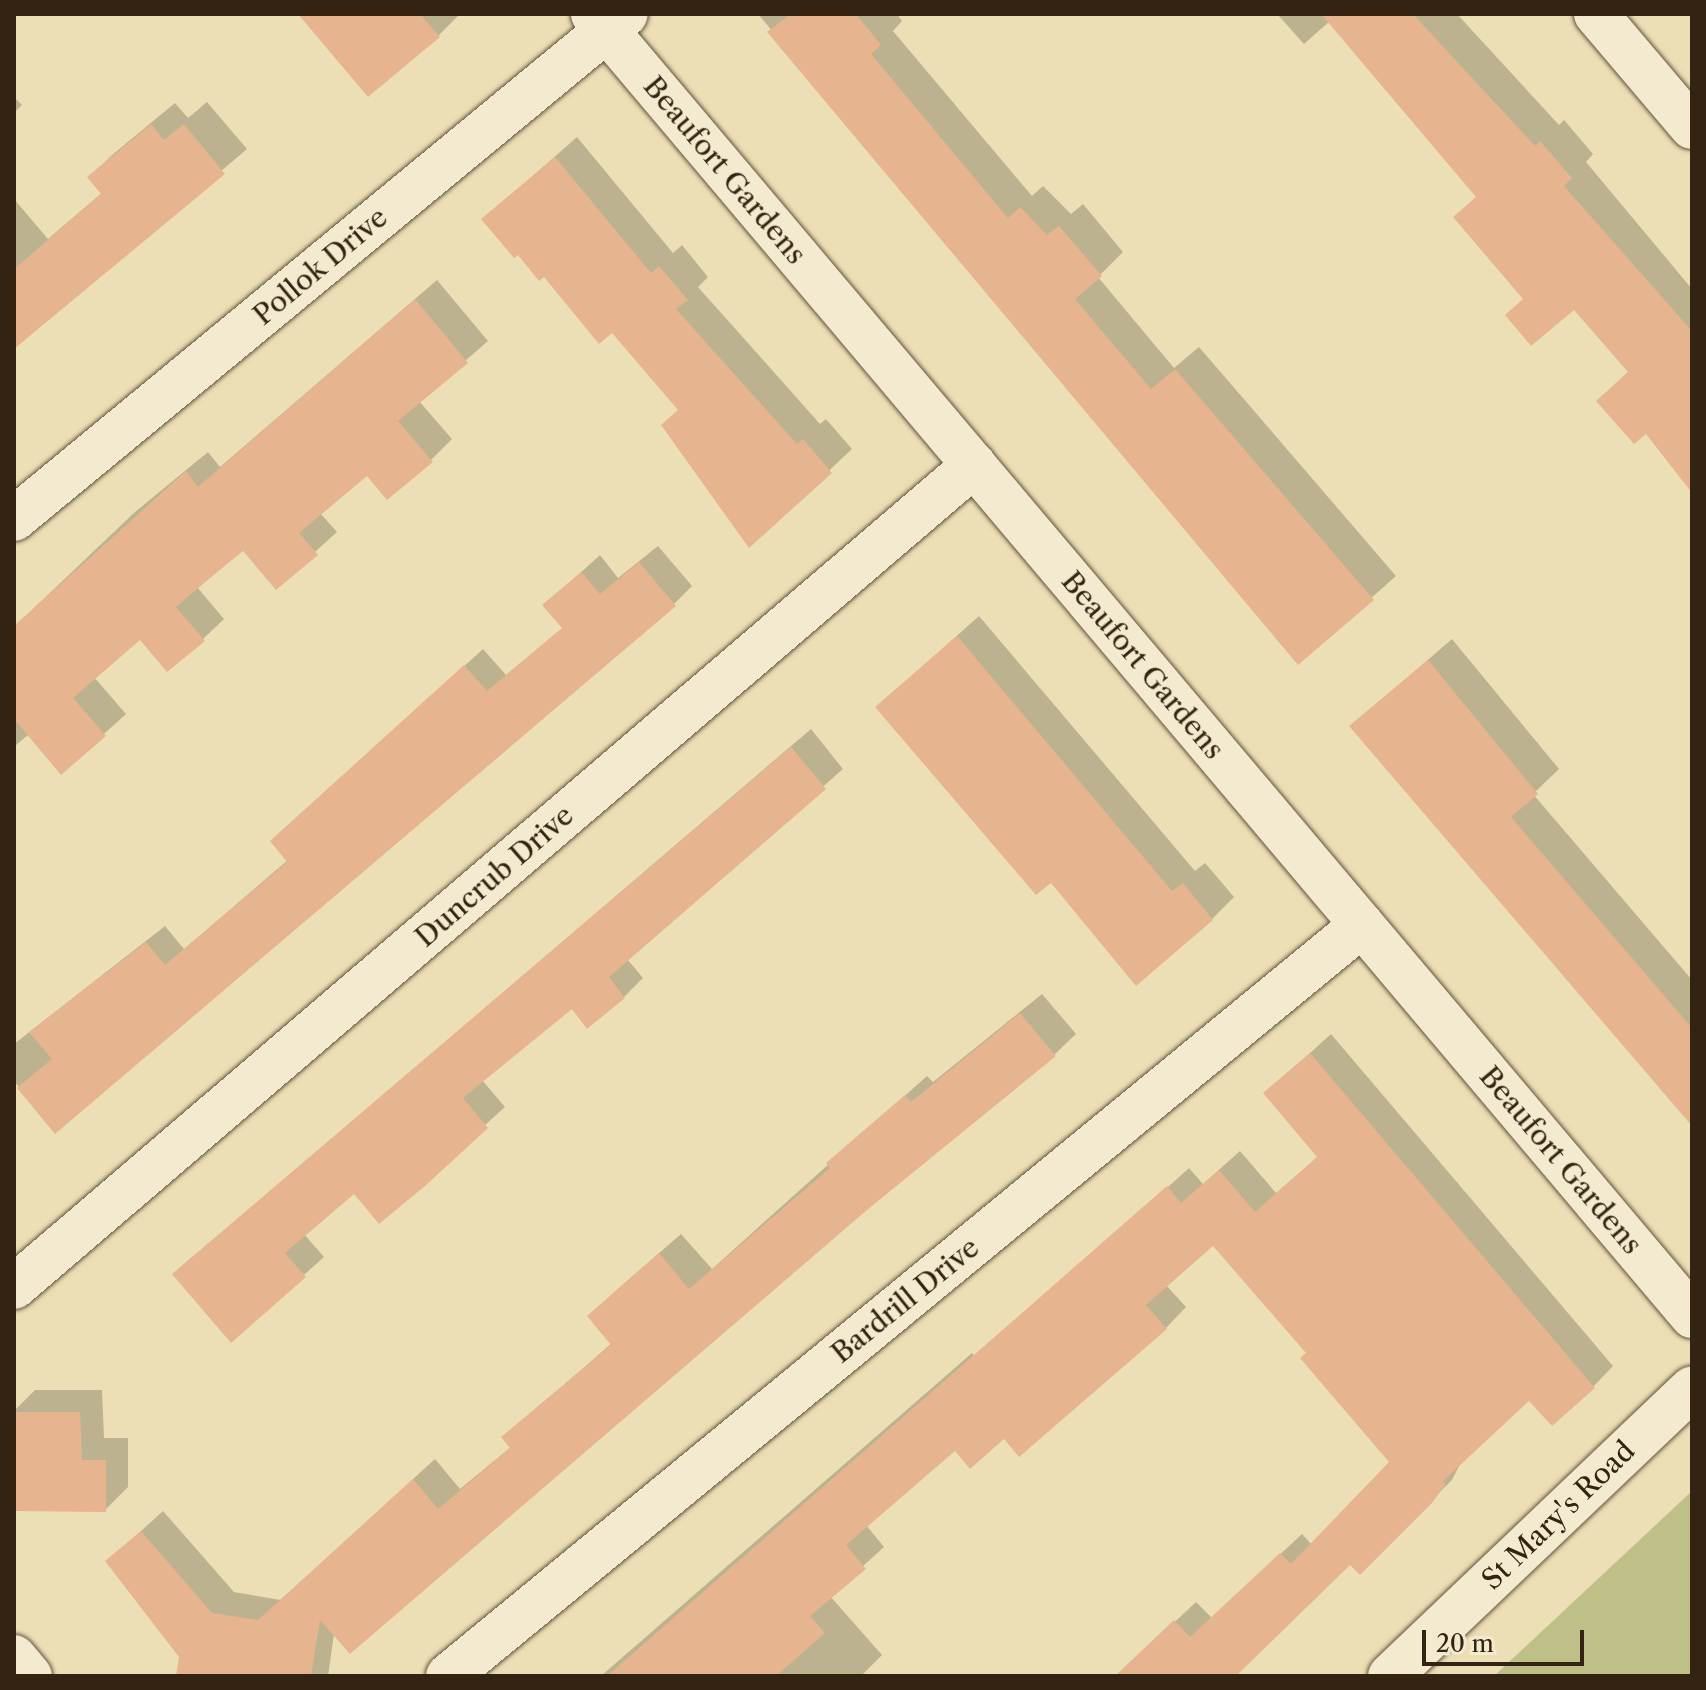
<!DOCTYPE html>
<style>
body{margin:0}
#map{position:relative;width:1706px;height:1690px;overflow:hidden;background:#eddfb5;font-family:"Libre Caslon Text",serif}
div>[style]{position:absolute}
.green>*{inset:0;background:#bfc088}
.shadow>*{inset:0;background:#0003}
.building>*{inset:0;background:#e6b48f}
.roads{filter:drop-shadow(0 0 2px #62523c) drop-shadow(0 0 2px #62523c)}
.street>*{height:44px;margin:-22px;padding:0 22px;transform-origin:22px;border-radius:22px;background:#f3eacf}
span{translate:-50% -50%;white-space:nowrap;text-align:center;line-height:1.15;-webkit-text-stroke:8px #f3eacf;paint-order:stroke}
.street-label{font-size:28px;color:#332313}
.frame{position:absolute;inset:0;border:16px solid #332313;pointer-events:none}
.scale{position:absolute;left:1422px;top:1630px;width:162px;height:36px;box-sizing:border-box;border:4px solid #332313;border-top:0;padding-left:10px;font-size:24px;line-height:28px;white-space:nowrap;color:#332313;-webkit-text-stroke:6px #f3eacf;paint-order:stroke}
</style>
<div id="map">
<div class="green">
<div style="clip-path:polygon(1692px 1491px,1692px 1676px,1494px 1676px)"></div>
</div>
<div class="shadow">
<div style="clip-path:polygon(305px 14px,460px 14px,438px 36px)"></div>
<div style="clip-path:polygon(758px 14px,897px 14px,902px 21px,893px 31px,1032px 196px,1043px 186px,1071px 214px,1083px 204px,1123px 252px,1098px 277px,1174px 368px,1199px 347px,1396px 576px,1298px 663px)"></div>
<div style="clip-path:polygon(1277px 14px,1457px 14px,1559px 125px,1564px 120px,1593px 154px,1586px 162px,1692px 289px,1692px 490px,1647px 431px,1598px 401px,1630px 370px,1574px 307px,1525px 298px,1478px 196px,1330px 21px,1304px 44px)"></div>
<div style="clip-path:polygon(14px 97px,22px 105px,14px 113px)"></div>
<div style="clip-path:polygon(207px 102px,247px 149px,14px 347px,14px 199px,48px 239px,103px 192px,90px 177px,112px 155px,175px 103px,188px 118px)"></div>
<div style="clip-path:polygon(577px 137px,673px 253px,682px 245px,708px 277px,698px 287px,820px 424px,826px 419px,852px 449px,750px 545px,680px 409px,612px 330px,484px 219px)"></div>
<div style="clip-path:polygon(437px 280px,488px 341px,419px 401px,452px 439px,431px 460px,367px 473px,320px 513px,337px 532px,276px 587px,243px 549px,197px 587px,224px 619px,203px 639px,140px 637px,94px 677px,126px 714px,62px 772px,29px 734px,14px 747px,14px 627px,135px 512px,208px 452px,220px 467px)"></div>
<div style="clip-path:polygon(658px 546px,692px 586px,674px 604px,55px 1131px,14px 1081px,14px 1044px,165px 926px,184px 949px,288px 860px,290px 824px,483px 649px,506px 675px,564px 627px,545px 605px,600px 555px,618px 578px)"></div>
<div style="clip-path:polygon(979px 616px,1195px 871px,1205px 863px,1234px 897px,1212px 919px,877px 707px)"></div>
<div style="clip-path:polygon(1452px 639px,1559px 769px,1533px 794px,1692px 980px,1692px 1124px,1351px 726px)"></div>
<div style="clip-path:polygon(811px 729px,843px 769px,627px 959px,643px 978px,624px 997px,588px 1026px,572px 1006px,482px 1080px,505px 1107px,379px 1221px,354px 1191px,304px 1234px,324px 1257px,231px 1340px,174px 1274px)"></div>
<div style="clip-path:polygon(1042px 994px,1076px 1034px,1054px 1055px,334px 1634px,328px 1676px,178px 1676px,181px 1657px,108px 1561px,163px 1511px,234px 1592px,281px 1600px,435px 1459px,460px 1489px,512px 1446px,504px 1437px,612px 1343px,611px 1295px,681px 1234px,712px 1269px,927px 1076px,933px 1082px)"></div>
<div style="clip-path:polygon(1331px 1034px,1613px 1366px,1593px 1387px,1530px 1398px,1462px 1460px,1452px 1480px,1360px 1572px,1350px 1562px,1232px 1676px,1132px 1676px,1146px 1649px,1196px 1602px,1212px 1618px,1302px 1534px,1312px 1545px,1392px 1462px,1308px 1352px,1214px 1244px,1166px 1285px,1186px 1307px,1166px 1328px,1004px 1436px,955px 1449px,866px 1525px,884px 1547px,830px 1596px,882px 1655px,861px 1676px,601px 1676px,972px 1353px,975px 1357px,1049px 1294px,1189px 1168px,1203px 1184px,1240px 1151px,1276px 1193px,1319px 1156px,1266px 1093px)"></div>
<div style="clip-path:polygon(35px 1390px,102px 1390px,104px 1438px,128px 1438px,128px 1487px,105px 1510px,14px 1509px,14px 1411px)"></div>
</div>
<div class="building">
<div style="clip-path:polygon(298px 14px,420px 14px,440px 37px,368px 97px)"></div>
<div style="clip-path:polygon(791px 14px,856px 14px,881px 45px,871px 54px,1008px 218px,1020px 207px,1047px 235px,1059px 226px,1102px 276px,1075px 299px,1151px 389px,1175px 369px,1374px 600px,1298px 665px,767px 32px)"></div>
<div style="clip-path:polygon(1321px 14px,1413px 14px,1535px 146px,1540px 141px,1572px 178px,1564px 186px,1692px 331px,1692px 493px,1646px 434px,1634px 444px,1596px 401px,1628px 372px,1574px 310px,1531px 346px,1505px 315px,1523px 299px,1453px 217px,1476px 197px)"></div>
<div style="clip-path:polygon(151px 124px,164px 140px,184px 124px,225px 174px,14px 349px,14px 269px,101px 194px,87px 177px)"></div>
<div style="clip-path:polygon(555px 157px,651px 273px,659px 266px,688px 300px,676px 309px,797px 444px,803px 439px,832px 473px,749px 548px,661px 425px,678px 410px,612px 333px,599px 344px,544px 277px,539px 281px,518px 255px,514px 258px,481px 219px)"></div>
<div style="clip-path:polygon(415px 299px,468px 363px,398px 421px,433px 462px,387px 500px,367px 476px,299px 533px,318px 555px,276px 590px,243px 551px,210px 578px,176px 607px,205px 641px,167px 672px,140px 640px,73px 698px,106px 736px,61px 775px,14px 719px,14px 626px,186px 471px,198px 487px)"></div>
<div style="clip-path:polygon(639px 562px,676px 606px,55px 1134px,17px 1088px,52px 1059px,29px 1032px,146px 942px,165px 965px,287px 862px,270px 841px,464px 665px,487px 691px,562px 628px,542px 605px,581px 572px,600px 594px)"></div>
<div style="clip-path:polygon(957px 636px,1172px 891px,1183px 883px,1213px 920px,1136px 986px,1051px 883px,1036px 895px,875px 707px)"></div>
<div style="clip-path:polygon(1428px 660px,1538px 794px,1511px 817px,1692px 1028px,1692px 1126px,1349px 726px)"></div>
<div style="clip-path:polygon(791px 747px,826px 789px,609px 977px,625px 998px,587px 1029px,572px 1009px,463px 1098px,488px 1128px,425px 1186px,379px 1224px,354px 1194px,285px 1253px,306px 1277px,231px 1343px,172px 1274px)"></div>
<div style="clip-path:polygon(1020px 1013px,1056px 1056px,867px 1210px,350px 1654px,320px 1620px,311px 1676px,176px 1676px,179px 1657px,105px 1561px,141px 1531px,212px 1613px,258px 1620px,413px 1479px,438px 1509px,510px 1448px,501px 1437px,611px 1345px,587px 1316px,659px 1253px,689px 1289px,830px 1168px,826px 1163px,905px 1095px,911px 1102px)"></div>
<div style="clip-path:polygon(1310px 1053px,1595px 1388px,1552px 1426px,1529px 1401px,1443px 1481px,1446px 1484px,1432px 1503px,1360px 1575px,1350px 1565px,1236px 1676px,1115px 1676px,1174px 1620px,1190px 1637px,1280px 1553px,1291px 1564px,1389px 1462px,1300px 1358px,1306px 1353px,1213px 1246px,1146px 1305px,1167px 1329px,1019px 1457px,1004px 1439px,970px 1469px,955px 1451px,846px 1545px,866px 1569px,810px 1616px,825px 1633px,776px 1676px,607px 1676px,1167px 1186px,1181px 1203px,1219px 1170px,1255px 1212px,1317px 1157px,1263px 1093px)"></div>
<div style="clip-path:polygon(14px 1412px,80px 1412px,82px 1460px,106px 1460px,106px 1512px,14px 1511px)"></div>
</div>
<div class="roads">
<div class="street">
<div style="left:593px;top:14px;width:1704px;rotate:49.83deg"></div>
<div style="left:1596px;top:14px;width:148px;rotate:49.7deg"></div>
<div style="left:14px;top:519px;width:793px;rotate:-39.53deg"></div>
<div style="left:14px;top:1287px;width:1264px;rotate:-40.57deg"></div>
<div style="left:14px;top:1657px;width:25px;rotate:50deg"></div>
<div style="left:448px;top:1676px;width:1183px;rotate:-39.41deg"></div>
<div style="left:1390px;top:1676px;width:417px;rotate:-43.6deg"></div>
</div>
</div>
<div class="street-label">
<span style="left:725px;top:170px;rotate:50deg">Beaufort Gardens</span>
<span style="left:320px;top:266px;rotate:-40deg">Pollok Drive</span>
<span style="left:1143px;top:665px;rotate:50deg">Beaufort Gardens</span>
<span style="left:494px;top:876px;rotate:-41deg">Duncrub Drive</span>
<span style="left:1561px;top:1160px;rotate:50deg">Beaufort Gardens</span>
<span style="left:905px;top:1300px;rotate:-39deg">Bardrill Drive</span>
<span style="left:1558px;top:1515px;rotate:-44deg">St Mary's Road</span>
</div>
<div class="frame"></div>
<div class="scale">20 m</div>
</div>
